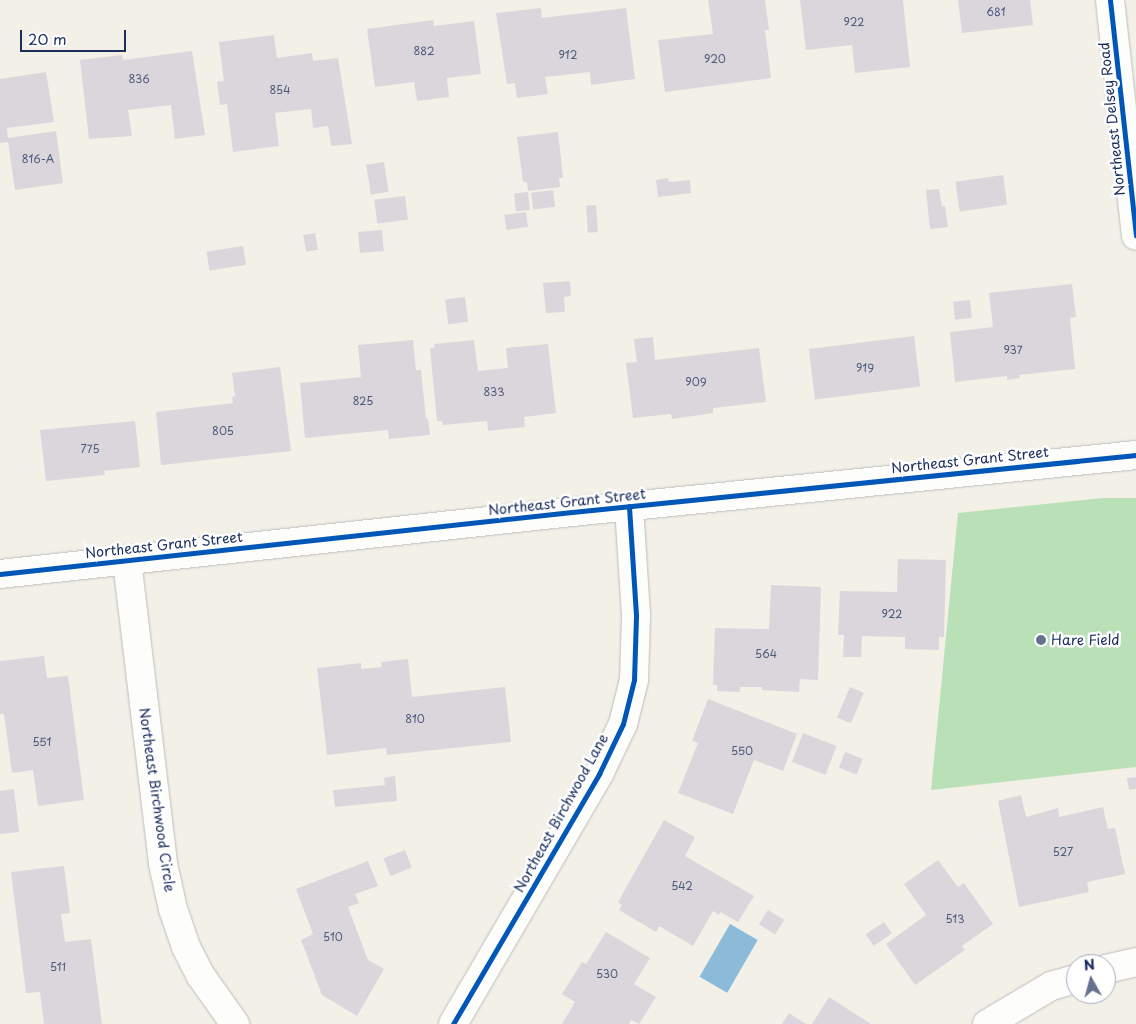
<!DOCTYPE html>
<style>
body{margin:0}
#map{position:relative;width:1136px;height:1024px;overflow:hidden;background:#f3f0e8;font-family:"Playpen Sans",sans-serif}
div>[style]{position:absolute}
.green>*{inset:0;background:#b9e0b6}
.water>*{inset:0;background:#8bbbd9;transform-origin:0 0}
.building>*{inset:0;background:#dbd6db;transform-origin:0 0}
.roads{filter:drop-shadow(0 0 1px #bdbdbd) drop-shadow(0 0 1px #bdbdbd)}
.minor>*{height:28px;margin:-14px;padding:0 14px;transform-origin:14px;border-radius:14px;background:#fdfdfc}
.tertiary>*{height:28px;margin:-14px;padding:0 14px;transform-origin:14px;border-radius:14px;background:#fdfdfc}
.cycleway>*{height:5px;margin:-2.5px;padding:0 2.5px;transform-origin:2.5px;border-radius:2.5px;background:#0057b8}
.dots>*{width:14px;height:14px;translate:-50% -50%;box-sizing:border-box;border:2px solid #fff;border-radius:50%}
span{translate:-50% -50%;white-space:nowrap;text-align:center;line-height:1.15;-webkit-text-stroke:5px #fff;paint-order:stroke}
.number-label{font-size:11px;color:#4b597d}
.number-label span{-webkit-text-stroke-width:0}
.street-label{font-size:14px;color:#1b2f5e}
.poi-label{font-size:14px;color:#1b2f5e}
.left{translate:0 -50%;text-align:left}
.north{position:absolute;left:1066px;top:954px;width:50px;height:50px;box-sizing:border-box;background:#fff;border:1px solid #a4acbf;border-radius:50%;rotate:353deg;font-size:14px;font-weight:700;line-height:20px;text-align:center;color:#1b2f5e}
.north::after{content:'';display:block;margin:auto;width:18px;height:22px;background:#67738e;clip-path:polygon(50% 0,100% 100%,50% 72%,0 100%)}
.scale{position:absolute;left:20px;top:30px;width:106px;height:22px;box-sizing:border-box;border:2px solid #1b2f5e;border-top:0;padding-left:6px;font-size:15px;line-height:18px;white-space:nowrap;color:#1b2f5e;-webkit-text-stroke:4px #fff;paint-order:stroke}
</style>
<div id="map">
<div class="green">
<div style="clip-path:polygon(1103px 498px,1136px 498px,1136px 767px,931px 790px,958px 513px)"></div>
</div>
<div class="water">
<div style="left:730px;top:924px;width:32px;height:61px;rotate:30deg"></div>
</div>
<div class="building">
<div style="clip-path:polygon(708px 0,765px 0,769px 30px,765px 30px,771px 78px,665px 92px,658px 40px,713px 34px)"></div>
<div style="clip-path:polygon(800px 0,903px 0,910px 67px,855px 73px,852px 45px,806px 50px)"></div>
<div style="clip-path:polygon(958px 0,1030px 0,1033px 25px,962px 33px)"></div>
<div style="clip-path:polygon(541px 8px,542px 18px,626px 8px,635px 79px,591px 85px,590px 72px,545px 77px,548px 94px,517px 98px,515px 83px,507px 84px,496px 13px)"></div>
<div style="clip-path:polygon(433px 20px,434px 26px,474px 21px,481px 74px,447px 78px,449px 97px,417px 101px,414px 82px,375px 87px,367px 29px)"></div>
<div style="clip-path:polygon(274px 35px,277px 58px,312px 53px,313px 61px,338px 58px,352px 144px,331px 146px,328px 126px,313px 128px,311px 109px,275px 113px,279px 146px,233px 152px,227px 104px,220px 105px,217px 82px,224px 81px,219px 42px)"></div>
<div style="clip-path:polygon(192px 51px,205px 135px,175px 139px,171px 105px,128px 110px,132px 136px,89px 139px,80px 60px,122px 55px,123px 60px)"></div>
<div style="clip-path:polygon(46px 72px,54px 122px,7px 128px,8px 138px,56px 131px,63px 183px,15px 190px,8px 142px,0 143px,0 79px)"></div>
<div style="clip-path:polygon(558px 132px,563px 178px,559px 178px,560px 187px,528px 191px,527px 182px,523px 182px,517px 137px)"></div>
<div style="left:384px;top:162px;width:30px;height:18px;rotate:81deg"></div>
<div style="left:1003px;top:175px;width:30px;height:48px;rotate:82deg"></div>
<div style="clip-path:polygon(668px 178px,669px 182px,690px 180px,691px 193px,658px 197px,656px 180px)"></div>
<div style="clip-path:polygon(939px 189px,942px 206px,945px 206px,948px 227px,930px 229px,926px 190px)"></div>
<div style="left:553px;top:190px;width:17px;height:22px;rotate:83deg"></div>
<div style="left:528px;top:192px;width:18px;height:14px;rotate:84deg"></div>
<div style="left:405px;top:196px;width:24px;height:31px;rotate:83deg"></div>
<div style="left:596px;top:205px;width:27px;height:10px;rotate:86deg"></div>
<div style="left:526px;top:212px;width:15px;height:22px;rotate:82deg"></div>
<div style="left:382px;top:230px;width:21px;height:24px;rotate:85deg"></div>
<div style="left:315px;top:233px;width:17px;height:12px;rotate:80deg"></div>
<div style="left:243px;top:246px;width:19px;height:37px;rotate:81deg"></div>
<div style="clip-path:polygon(570px 281px,571px 296px,564px 297px,565px 312px,546px 313px,543px 283px)"></div>
<div style="clip-path:polygon(1072px 284px,1076px 317px,1070px 318px,1075px 369px,1019px 375px,1020px 378px,1007px 380px,1007px 376px,955px 382px,950px 332px,993px 327px,989px 293px)"></div>
<div style="left:465px;top:297px;width:25px;height:20px;rotate:83deg"></div>
<div style="left:970px;top:300px;width:18px;height:17px;rotate:84deg"></div>
<div style="left:914px;top:336px;width:51px;height:106px;rotate:83deg"></div>
<div style="clip-path:polygon(653px 337px,655px 360px,759px 348px,766px 402px,713px 408px,713px 413px,672px 419px,671px 414px,633px 418px,626px 363px,637px 362px,634px 339px)"></div>
<div style="clip-path:polygon(413px 340px,416px 370px,421px 370px,426px 419px,428px 419px,430px 435px,389px 439px,388px 430px,305px 438px,300px 383px,361px 377px,358px 345px)"></div>
<div style="clip-path:polygon(474px 340px,478px 371px,508px 368px,506px 348px,548px 344px,556px 413px,524px 417px,525px 427px,488px 431px,487px 421px,443px 425px,442px 421px,437px 421px,430px 348px,435px 348px,434px 344px)"></div>
<div style="clip-path:polygon(280px 367px,291px 451px,161px 465px,156px 412px,233px 403px,232px 397px,235px 396px,232px 373px)"></div>
<div style="clip-path:polygon(135px 421px,140px 467px,104px 471px,105px 475px,46px 481px,40px 430px)"></div>
<div style="clip-path:polygon(898px 559px,946px 560px,944px 637px,939px 637px,939px 650px,905px 649px,905px 637px,862px 636px,861px 657px,843px 657px,844px 635px,838px 635px,840px 591px,897px 592px)"></div>
<div style="clip-path:polygon(771px 585px,821px 587px,818px 680px,800px 679px,799px 692px,762px 690px,762px 687px,740px 687px,740px 692px,717px 691px,717px 685px,713px 685px,715px 628px,769px 629px)"></div>
<div style="clip-path:polygon(44px 656px,47px 678px,68px 676px,84px 800px,38px 806px,33px 770px,12px 773px,4px 714px,0 714px,0 661px)"></div>
<div style="clip-path:polygon(408px 659px,412px 697px,505px 687px,511px 742px,387px 755px,386px 748px,327px 755px,317px 668px,361px 663px,361px 669px,382px 667px,381px 662px)"></div>
<div style="left:850px;top:687px;width:15px;height:33px;rotate:23deg"></div>
<div style="clip-path:polygon(708px 699px,797px 734px,783px 771px,754px 760px,733px 814px,678px 793px,698px 743px,692px 741px)"></div>
<div style="left:803px;top:733px;width:36px;height:31px;rotate:21deg"></div>
<div style="left:845px;top:752px;width:19px;height:17px;rotate:21deg"></div>
<div style="clip-path:polygon(395px 776px,397px 801px,335px 807px,333px 790px,385px 785px,384px 778px)"></div>
<div style="clip-path:polygon(1136px 777px,1136px 789px,1129px 790px,1127px 778px)"></div>
<div style="clip-path:polygon(14px 789px,19px 832px,0 834px,0 791px)"></div>
<div style="clip-path:polygon(1021px 795px,1026px 817px,1058px 808px,1059px 817px,1103px 807px,1108px 829px,1115px 828px,1125px 874px,1087px 882px,1089px 892px,1019px 907px,998px 801px)"></div>
<div style="clip-path:polygon(664px 820px,695px 837px,685px 856px,754px 896px,738px 922px,720px 912px,719px 915px,713px 911px,693px 946px,659px 926px,656px 932px,619px 910px,622px 905px,618px 902px)"></div>
<div style="left:405px;top:850px;width:19px;height:23px;rotate:69deg"></div>
<div style="clip-path:polygon(938px 860px,958px 887px,964px 883px,993px 924px,962px 946px,965px 950px,915px 985px,886px 944px,926px 915px,904px 884px)"></div>
<div style="clip-path:polygon(368px 861px,378px 886px,355px 894px,359px 903px,348px 907px,368px 960px,384px 969px,357px 1016px,322px 995px,301px 940px,313px 934px,296px 889px)"></div>
<div style="clip-path:polygon(64px 866px,70px 913px,61px 914px,65px 942px,91px 939px,102px 1024px,44px 1024px,40px 992px,26px 993px,11px 872px)"></div>
<div style="left:768px;top:910px;width:19px;height:17px;rotate:32deg"></div>
<div style="left:884px;top:922px;width:14px;height:22px;rotate:56deg"></div>
<div style="clip-path:polygon(606px 932px,650px 958px,634px 984px,656px 997px,639px 1024px,631px 1020px,629px 1024px,562px 1024px,575px 1002px,562px 994px,582px 962px,586px 964px)"></div>
<div style="clip-path:polygon(829px 997px,871px 1024px,812px 1024px)"></div>
<div style="clip-path:polygon(789px 1013px,806px 1024px,782px 1024px)"></div>
</div>
<div class="roads">
<div class="minor">
<div style="left:1110px;top:0;width:237px;rotate:83.7deg"></div>
<div style="left:127px;top:561px;width:305px;rotate:83.2deg"></div>
<div style="left:163px;top:864px;width:46px;rotate:77.5deg"></div>
<div style="left:173px;top:909px;width:40px;rotate:71.1deg"></div>
<div style="left:186px;top:947px;width:33px;rotate:63deg"></div>
<div style="left:201px;top:976px;width:59px;rotate:54.7deg"></div>
<div style="left:1106px;top:969px;width:31px;rotate:-13deg"></div>
<div style="left:453px;top:1024px;width:290px;rotate:-59.7deg"></div>
<div style="left:599px;top:774px;width:55px;rotate:-64.4deg"></div>
<div style="left:623px;top:724px;width:45px;rotate:-76deg"></div>
<div style="left:634px;top:680px;width:65px;rotate:-88.2deg"></div>
<div style="left:636px;top:615px;width:109px;rotate:-93.7deg"></div>
<div style="left:987px;top:1024px;width:74px;rotate:-30.7deg"></div>
<div style="left:1051px;top:986px;width:26px;rotate:-16deg"></div>
</div>
<div class="tertiary">
<div style="left:0;top:574px;width:575px;rotate:-6.19deg"></div>
<div style="left:572px;top:512px;width:567px;rotate:-5.77deg"></div>
</div>
</div>
<div class="cycleway">
<div style="left:1110px;top:0;width:237px;rotate:83.7deg"></div>
<div style="left:0;top:574px;width:575px;rotate:-6.19deg"></div>
<div style="left:572px;top:512px;width:567px;rotate:-5.77deg"></div>
<div style="left:453px;top:1024px;width:290px;rotate:-59.7deg"></div>
<div style="left:599px;top:774px;width:55px;rotate:-64.4deg"></div>
<div style="left:623px;top:724px;width:45px;rotate:-76deg"></div>
<div style="left:634px;top:680px;width:65px;rotate:-88.2deg"></div>
<div style="left:636px;top:615px;width:109px;rotate:-93.7deg"></div>
</div>
<div class="dots">
<div style="left:1041px;top:640px;background:#67738e"></div>
</div>
<div class="number-label">
<span style="left:996px;top:12px">681</span>
<span style="left:854px;top:22px">922</span>
<span style="left:424px;top:51px">882</span>
<span style="left:568px;top:55px">912</span>
<span style="left:715px;top:59px">920</span>
<span style="left:139px;top:79px">836</span>
<span style="left:280px;top:90px">854</span>
<span style="left:38px;top:159px">816-A</span>
<span style="left:1013px;top:350px">937</span>
<span style="left:865px;top:368px">919</span>
<span style="left:696px;top:382px">909</span>
<span style="left:494px;top:392px">833</span>
<span style="left:363px;top:401px">825</span>
<span style="left:223px;top:431px">805</span>
<span style="left:90px;top:449px">775</span>
<span style="left:892px;top:614px">922</span>
<span style="left:766px;top:654px">564</span>
<span style="left:415px;top:719px">810</span>
<span style="left:42px;top:742px">551</span>
<span style="left:742px;top:751px">550</span>
<span style="left:1063px;top:852px">527</span>
<span style="left:682px;top:886px">542</span>
<span style="left:955px;top:919px">513</span>
<span style="left:333px;top:937px">510</span>
<span style="left:58px;top:967px">511</span>
<span style="left:607px;top:974px">530</span>
</div>
<div class="street-label">
<span style="left:1112px;top:119px;rotate:-96deg">Northeast Delsey Road</span>
<span style="left:970px;top:460px;rotate:-6deg">Northeast Grant Street</span>
<span style="left:567px;top:502px;rotate:-6deg">Northeast Grant Street</span>
<span style="left:164px;top:545px;rotate:-6deg">Northeast Grant Street</span>
<span style="left:157px;top:800px;rotate:82deg">Northeast Birchwood Circle</span>
<span style="left:561px;top:813px;rotate:-61deg">Northeast Birchwood Lane</span>
</div>
<div class="poi-label">
<span class="left" style="left:1051px;top:640px">Hare Field</span>
</div>
<div class="north">N</div>
<div class="scale">20 m</div>
</div>
